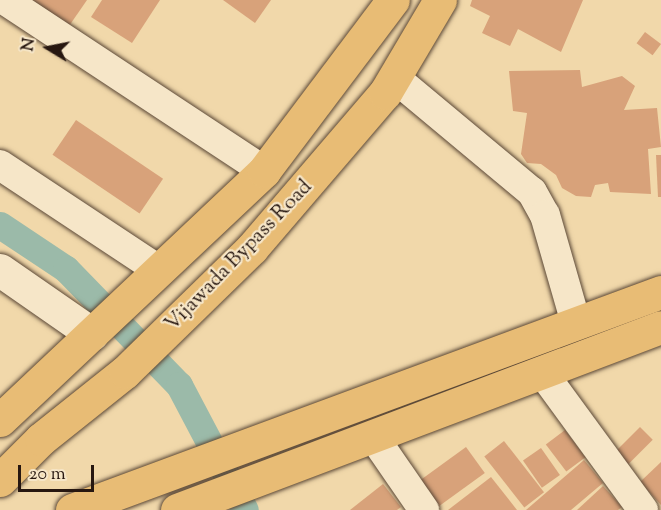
<!DOCTYPE html>
<style>
body{margin:0}
#map{position:relative;width:661px;height:510px;overflow:hidden;background:#f1d8aa;font-family:"Sorts Mill Goudy",serif}
div>[style]{position:absolute}
.canal>*{height:27px;margin:-13.5px;padding:0 13.5px;transform-origin:13.5px;border-radius:13.5px;background:#9bbaa9}
.building>*{inset:0;background:#d8a27a;transform-origin:0 0}
.roads{filter:drop-shadow(0 0 2px #5a4736) drop-shadow(0 0 2px #5a4736)}
.minor>*{height:30px;margin:-15px;padding:0 15px;transform-origin:15px;border-radius:15px;background:#f6e6c8}
.tertiary>*{height:33px;margin:-16.5px;padding:0 16.5px;transform-origin:16.5px;border-radius:16.5px;background:#f6e6c8}
.primary>*{height:33px;margin:-16.5px;padding:0 16.5px;transform-origin:16.5px;border-radius:16.5px;background:#e8bc75}
.trunk>*{height:33px;margin:-16.5px;padding:0 16.5px;transform-origin:16.5px;border-radius:16.5px;background:#e8bc75}
span{translate:-50% -50%;white-space:nowrap;text-align:center;line-height:1.15;-webkit-text-stroke:4.5px #f6e6c8;paint-order:stroke}
.street-label{font-size:21px;color:#271710}
.north{position:absolute;left:18px;top:18px;width:60px;height:60px;-webkit-text-stroke:4px #f6e6c8;paint-order:stroke;rotate:280deg;font-size:16px;font-weight:700;line-height:24px;text-align:center;color:#271710}
.north::after{content:'';display:block;margin:auto;width:21px;height:27px;background:#271710;clip-path:polygon(50% 0,100% 100%,50% 72%,0 100%)}
.scale{position:absolute;left:18px;top:465px;width:76px;height:27px;box-sizing:border-box;border:3px solid #271710;border-top:0;padding-left:8px;font-size:18px;line-height:21px;white-space:nowrap;color:#271710;-webkit-text-stroke:4px #f6e6c8;paint-order:stroke}
</style>
<div id="map">
<div class="canal">
<div style="left:0;top:225px;width:79px;rotate:33.7deg"></div>
<div style="left:66px;top:269px;width:162px;rotate:45.8deg"></div>
<div style="left:179px;top:385px;width:141px;rotate:62.2deg"></div>
</div>
<div class="building">
<div style="clip-path:polygon(27px 0,87px 0,67px 29px)"></div>
<div style="clip-path:polygon(102px 0,160px 0,132px 43px,91px 17px)"></div>
<div style="clip-path:polygon(223px 0,271px 0,255px 23px)"></div>
<div style="clip-path:polygon(472px 0,583px 0,561px 52px,518px 29px,510px 46px,482px 33px,490px 16px,470px 6px)"></div>
<div style="left:645px;top:32px;width:20px;height:14px;rotate:37deg"></div>
<div style="clip-path:polygon(580px 70px,582px 87px,622px 76px,635px 86px,624px 110px,657px 108px,661px 147px,648px 149px,651px 194px,610px 192px,608px 183px,595px 185px,591px 197px,576px 196px,562px 188px,556px 175px,541px 164px,527px 163px,521px 154px,527px 113px,513px 111px,509px 71px)"></div>
<div style="left:76px;top:120px;width:105px;height:42px;rotate:34deg"></div>
<div style="clip-path:polygon(656px 155px,661px 155px,661px 197px,658px 197px)"></div>
<div style="left:640px;top:427px;width:18px;height:41px;rotate:45deg"></div>
<div style="left:565px;top:430px;width:34px;height:24px;rotate:53deg"></div>
<div style="left:504px;top:441px;width:65px;height:25px;rotate:52deg"></div>
<div style="left:466px;top:447px;width:32px;height:66px;rotate:54deg"></div>
<div style="left:541px;top:448px;width:33px;height:22px;rotate:55deg"></div>
<div style="clip-path:polygon(584px 460px,603px 483px,571px 510px,526px 510px)"></div>
<div style="clip-path:polygon(661px 462px,661px 505px,640px 482px)"></div>
<div style="clip-path:polygon(491px 477px,517px 510px,448px 510px)"></div>
<div style="clip-path:polygon(383px 484px,401px 507px,397px 510px,350px 510px)"></div>
<div style="clip-path:polygon(603px 486px,622px 507px,618px 510px,577px 510px)"></div>
</div>
<div class="roads">
<div class="minor">
<div style="left:5px;top:0;width:310px;rotate:33.4deg"></div>
<div style="left:395px;top:78px;width:178px;rotate:39.8deg"></div>
<div style="left:532px;top:192px;width:26px;rotate:61deg"></div>
<div style="left:545px;top:215px;width:112px;rotate:74deg"></div>
<div style="left:0;top:165px;width:192px;rotate:33.5deg"></div>
<div style="left:542px;top:372px;width:171px;rotate:53.8deg"></div>
<div style="left:373px;top:436px;width:90px;rotate:55.4deg"></div>
</div>
<div class="tertiary">
<div style="left:0;top:270px;width:112px;rotate:34.8deg"></div>
</div>
<div class="primary">
<div style="left:0;top:420px;width:363px;rotate:-43.3deg"></div>
<div style="left:264px;top:171px;width:214px;rotate:-53deg"></div>
<div style="left:0;top:480px;width:58px;rotate:-45deg"></div>
<div style="left:41px;top:439px;width:107px;rotate:-38.6deg"></div>
<div style="left:125px;top:372px;width:177px;rotate:-44.3deg"></div>
<div style="left:252px;top:248px;width:204px;rotate:-49.4deg"></div>
<div style="left:385px;top:93px;width:108px;rotate:-59.4deg"></div>
</div>
<div class="trunk">
<div style="left:72px;top:510px;width:628px;rotate:-20.31deg"></div>
<div style="left:177px;top:510px;width:517px;rotate:-20.71deg"></div>
</div>
</div>
<div class="street-label">
<span style="left:239px;top:256px;rotate:-46deg">Vijawada Bypass Road</span>
</div>
<div class="north">N</div>
<div class="scale">20 m</div>
</div>
